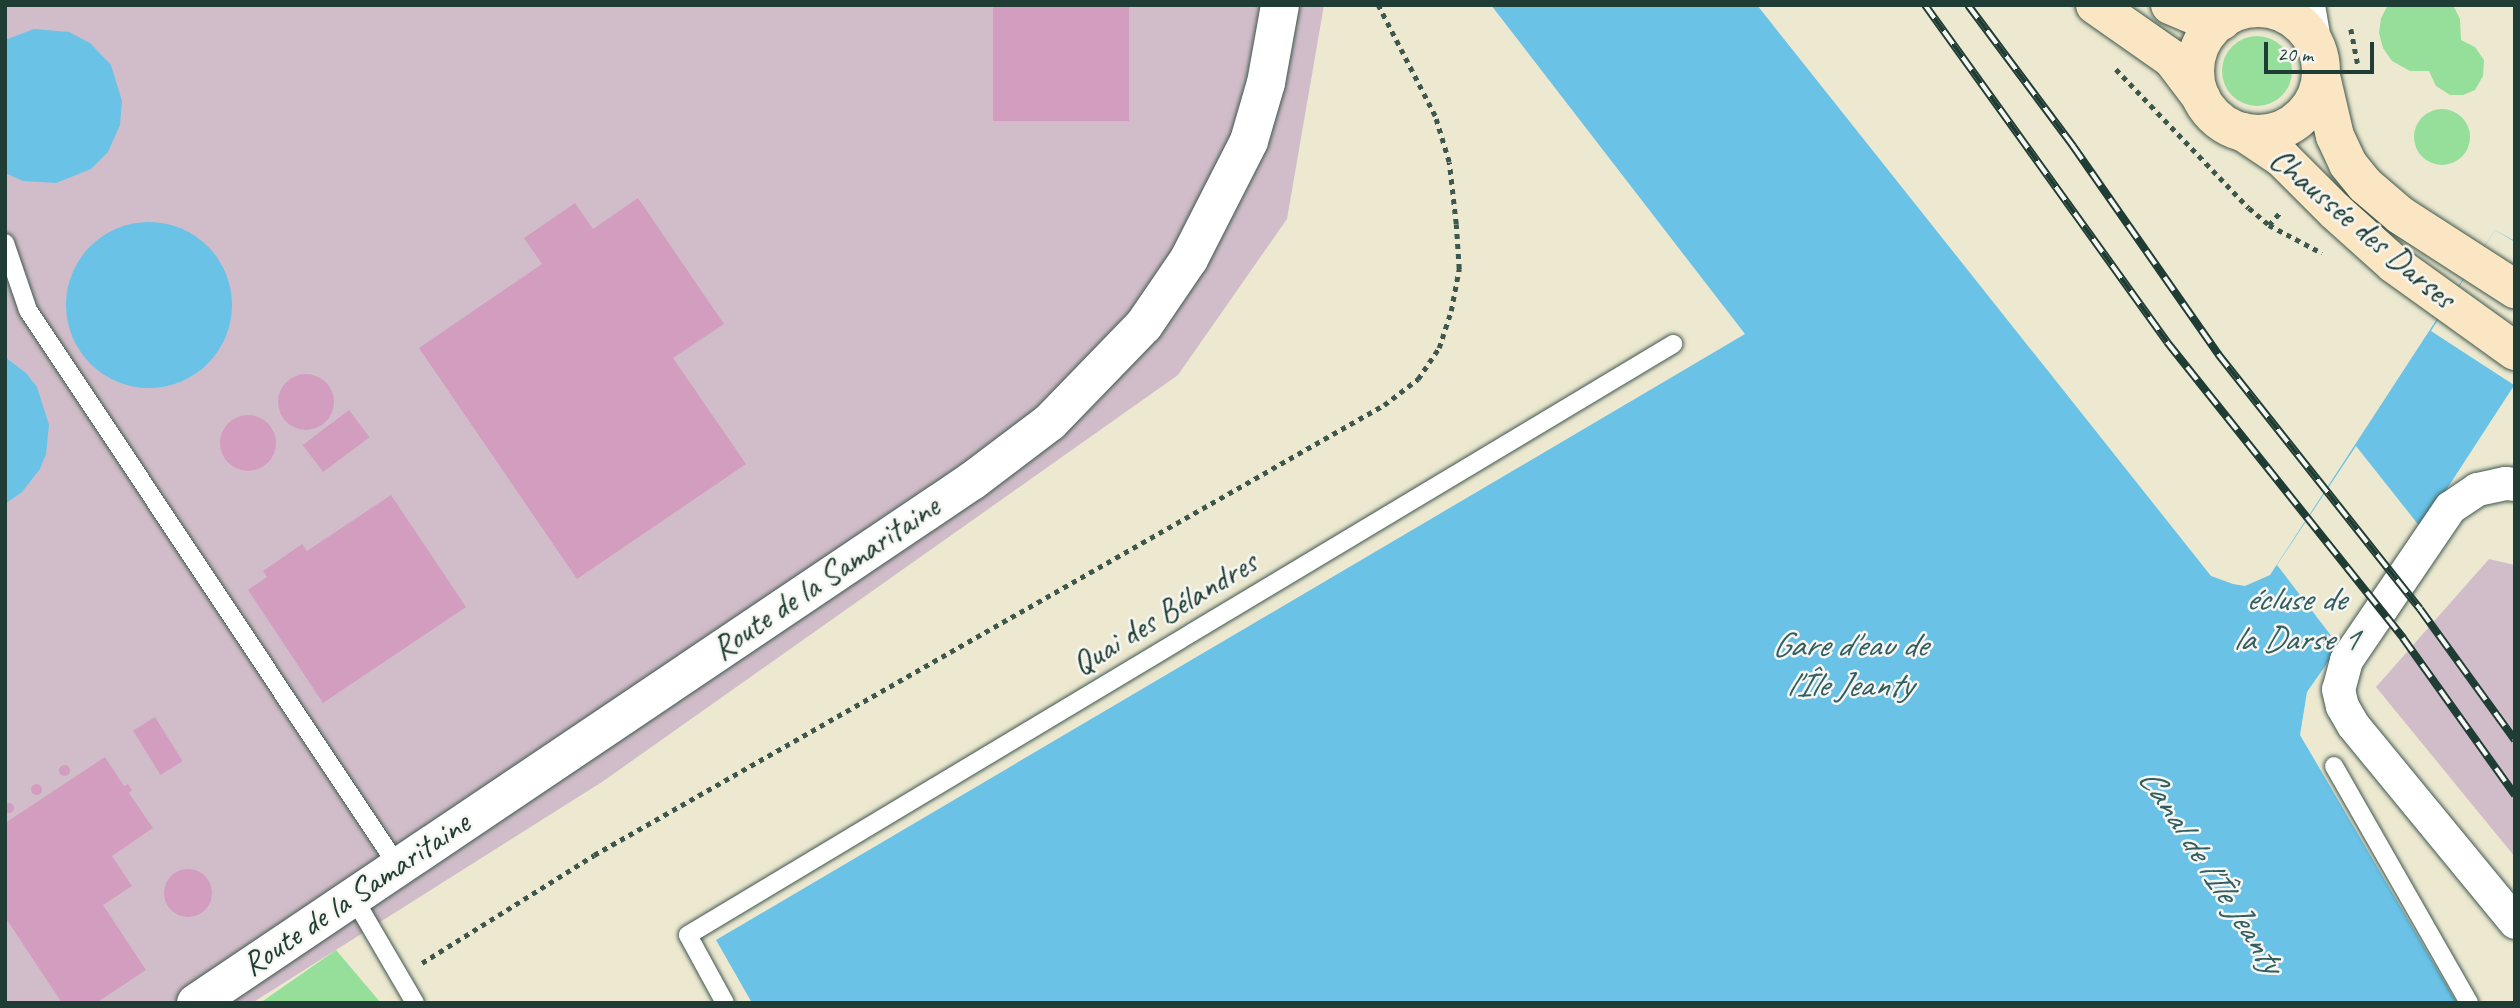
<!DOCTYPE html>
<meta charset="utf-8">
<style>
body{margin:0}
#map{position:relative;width:2520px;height:1008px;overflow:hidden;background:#ede9d1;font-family:Caveat,sans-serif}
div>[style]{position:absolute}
.industrial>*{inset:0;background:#d1bdca}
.green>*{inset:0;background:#95df9b}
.round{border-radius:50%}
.water>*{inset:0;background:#6ac2e7}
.pier>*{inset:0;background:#ede9d1}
.building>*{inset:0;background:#d39dc0;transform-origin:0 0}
.path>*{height:4.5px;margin-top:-2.25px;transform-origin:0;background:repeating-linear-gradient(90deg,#3e574c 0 5px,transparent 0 10px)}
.roads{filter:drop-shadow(0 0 2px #3e574c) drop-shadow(0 0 2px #3e574c)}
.service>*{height:18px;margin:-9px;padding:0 9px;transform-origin:9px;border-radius:9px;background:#fff}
.minor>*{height:33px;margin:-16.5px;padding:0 16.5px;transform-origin:16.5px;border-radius:16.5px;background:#fff}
.tertiary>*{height:38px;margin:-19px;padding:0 19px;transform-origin:19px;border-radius:19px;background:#fff}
.secondary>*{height:38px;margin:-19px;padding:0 19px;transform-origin:19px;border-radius:19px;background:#fbe6c4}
.secondary>.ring{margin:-19px;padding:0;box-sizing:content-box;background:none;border:38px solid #fbe6c4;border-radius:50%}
.rail>*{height:8px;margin-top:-4px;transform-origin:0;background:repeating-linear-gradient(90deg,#f6f6f2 0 16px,#1f3d34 0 32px);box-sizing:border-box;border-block:2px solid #1f3d34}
span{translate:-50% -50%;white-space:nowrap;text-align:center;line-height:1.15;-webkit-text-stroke:5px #f6f6f2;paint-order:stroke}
.street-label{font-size:33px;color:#1f3d34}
.water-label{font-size:35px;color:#325e61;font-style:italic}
.frame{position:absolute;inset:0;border:7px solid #1f3d34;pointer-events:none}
.scale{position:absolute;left:2264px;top:42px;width:110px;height:32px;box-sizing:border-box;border:4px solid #1f3d34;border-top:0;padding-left:9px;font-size:21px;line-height:24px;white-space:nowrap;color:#1f3d34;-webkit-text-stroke:5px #f6f6f2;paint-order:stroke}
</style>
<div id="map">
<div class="industrial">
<div style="clip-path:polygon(5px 5px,1324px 5px,1287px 219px,1178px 375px,602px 782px,252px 1003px,5px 1003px)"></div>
<div style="clip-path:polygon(2489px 559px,2515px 565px,2515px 857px,2376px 687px)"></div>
</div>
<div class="green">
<div style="clip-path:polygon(2388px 5px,2453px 5px,2460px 19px,2461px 40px,2475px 47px,2484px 60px,2483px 76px,2475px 90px,2463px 95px,2450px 95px,2436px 86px,2429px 71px,2410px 71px,2392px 61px,2383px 48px,2379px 33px,2381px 18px)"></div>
<div class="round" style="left:2222px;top:36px;width:70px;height:70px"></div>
<div class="round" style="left:2414px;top:109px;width:56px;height:56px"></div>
<div style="clip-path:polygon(336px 950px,381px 1003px,260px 1003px)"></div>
</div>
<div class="water">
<div style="clip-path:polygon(1491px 5px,1757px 5px,2211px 576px,2233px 584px,2245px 586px,2270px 575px,2495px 230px,2515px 241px,2515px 384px,2426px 521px,2307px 692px,2300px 735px,2457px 1003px,752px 1003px,716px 940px,1745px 334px)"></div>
<div style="clip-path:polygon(34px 29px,69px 32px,90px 43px,111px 65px,122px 101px,120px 125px,108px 152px,91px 169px,56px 183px,23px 181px,5px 173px,5px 40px)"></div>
<div class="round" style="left:66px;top:222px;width:166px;height:166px"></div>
<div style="clip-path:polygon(5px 357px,26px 373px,37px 387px,49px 425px,46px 454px,40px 469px,22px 492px,5px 504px)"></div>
</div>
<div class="pier">
<div style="clip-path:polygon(2495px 230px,2515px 242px,2514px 385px,2431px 331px)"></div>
<div style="clip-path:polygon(2356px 446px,2421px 528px,2339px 646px,2277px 565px)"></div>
</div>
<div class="building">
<div style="left:993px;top:5px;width:136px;height:116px"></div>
<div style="clip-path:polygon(638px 198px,724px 324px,673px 358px,746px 464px,577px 579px,419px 348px,542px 264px,524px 238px,575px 203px,593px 229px)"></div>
<div class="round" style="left:278px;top:374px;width:56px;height:56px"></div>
<div style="left:349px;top:410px;width:34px;height:58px;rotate:53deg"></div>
<div class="round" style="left:220px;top:415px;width:56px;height:56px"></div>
<div style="clip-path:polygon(391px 495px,466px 607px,323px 703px,248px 590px,267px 577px,263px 571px,302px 544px,307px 551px)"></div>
<div style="left:155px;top:717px;width:52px;height:26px;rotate:58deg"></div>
<div style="clip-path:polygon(105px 757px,124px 786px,128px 784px,132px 790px,129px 793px,153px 828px,112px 856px,132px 886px,103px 905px,146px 970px,96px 1003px,62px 1003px,5px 917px,5px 823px)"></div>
<div class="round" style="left:58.5px;top:764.5px;width:11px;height:11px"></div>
<div class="round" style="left:30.5px;top:783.5px;width:11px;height:11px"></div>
<div class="round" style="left:4px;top:803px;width:10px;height:10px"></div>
<div class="round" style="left:164px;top:869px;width:48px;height:48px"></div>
</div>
<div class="path">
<div style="left:2351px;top:29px;width:37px;rotate:79deg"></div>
<div style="left:2116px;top:69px;width:192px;rotate:46.3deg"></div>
<div style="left:2249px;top:208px;width:26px;rotate:40deg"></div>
<div style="left:2269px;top:225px;width:60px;rotate:27.8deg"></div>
<div style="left:2269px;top:225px;width:18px;rotate:-49deg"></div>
<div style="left:422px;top:963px;width:203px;rotate:-32.1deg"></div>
<div style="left:594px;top:855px;width:909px;rotate:-29.67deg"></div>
<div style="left:1384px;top:405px;width:43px;rotate:-37.4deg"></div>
<div style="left:1418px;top:379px;width:37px;rotate:-56deg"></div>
<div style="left:1439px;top:348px;width:39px;rotate:-72deg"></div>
<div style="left:1451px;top:311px;width:43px;rotate:-79.2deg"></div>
<div style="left:1459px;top:269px;width:45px;rotate:-93.8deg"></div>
<div style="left:1456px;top:224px;width:62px;rotate:-96.4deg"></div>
<div style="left:1449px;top:162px;width:48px;rotate:-106.9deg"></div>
<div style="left:1435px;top:116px;width:125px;rotate:-117.2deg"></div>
</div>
<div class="roads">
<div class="service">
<div style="left:5px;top:243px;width:71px;rotate:71.1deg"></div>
<div style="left:28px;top:310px;width:666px;rotate:56.38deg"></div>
<div style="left:2334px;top:766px;width:273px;rotate:60.3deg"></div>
<div style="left:352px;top:895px;width:125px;rotate:59.7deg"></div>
<div style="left:725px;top:1003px;width:77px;rotate:-118.6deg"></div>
<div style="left:688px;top:935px;width:1149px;rotate:-30.96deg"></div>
</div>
<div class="minor">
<div style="left:2308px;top:5px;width:42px;rotate:80.3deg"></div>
<div style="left:2242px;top:11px;width:7px;rotate:-56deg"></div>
<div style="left:2515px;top:484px;width:10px;rotate:-174deg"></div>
<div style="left:2505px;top:483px;width:29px;rotate:168deg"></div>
<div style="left:2477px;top:489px;width:32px;rotate:146deg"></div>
<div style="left:2450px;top:507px;width:185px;rotate:124.2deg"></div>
<div style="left:2346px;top:660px;width:30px;rotate:105deg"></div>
<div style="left:2338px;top:689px;width:17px;rotate:77deg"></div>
<div style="left:2342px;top:706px;width:22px;rotate:60deg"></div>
<div style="left:2353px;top:725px;width:255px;rotate:50.6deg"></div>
</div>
<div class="tertiary">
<div style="left:196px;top:1003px;width:935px;rotate:-33.93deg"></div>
<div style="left:972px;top:481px;width:98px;rotate:-37.1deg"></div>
<div style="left:1050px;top:422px;width:135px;rotate:-45.9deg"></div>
<div style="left:1144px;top:325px;width:80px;rotate:-55.7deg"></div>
<div style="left:1189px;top:259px;width:132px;rotate:-63deg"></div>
<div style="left:1249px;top:141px;width:60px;rotate:-73.7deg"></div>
<div style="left:1266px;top:83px;width:79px;rotate:-79.8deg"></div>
</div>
<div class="secondary">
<div style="left:2095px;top:5px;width:94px;rotate:35deg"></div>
<div style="left:2172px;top:59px;width:48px;rotate:52.7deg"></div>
<div style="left:2170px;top:5px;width:34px;rotate:23deg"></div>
<div style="left:2201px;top:18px;width:21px;rotate:8deg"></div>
<div class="ring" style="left:2195px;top:8px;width:88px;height:88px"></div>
<div style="left:2321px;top:76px;width:62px;rotate:76.9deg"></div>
<div style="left:2335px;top:136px;width:31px;rotate:65deg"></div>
<div style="left:2348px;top:164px;width:27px;rotate:51deg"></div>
<div style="left:2365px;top:185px;width:46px;rotate:40.6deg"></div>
<div style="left:2400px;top:215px;width:137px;rotate:32.8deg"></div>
<div style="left:2243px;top:132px;width:47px;rotate:33.7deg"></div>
<div style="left:2282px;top:158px;width:75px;rotate:45deg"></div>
<div style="left:2335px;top:211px;width:79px;rotate:41.9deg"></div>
<div style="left:2394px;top:264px;width:149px;rotate:35.7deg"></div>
</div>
</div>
<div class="rail">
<div style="left:1925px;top:5px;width:415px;rotate:54.3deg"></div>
<div style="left:2167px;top:342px;width:379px;rotate:51.4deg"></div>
<div style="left:2403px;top:638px;width:193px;rotate:54.5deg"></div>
<div style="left:1968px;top:5px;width:176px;rotate:53.3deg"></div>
<div style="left:2073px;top:146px;width:254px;rotate:55.1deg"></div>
<div style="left:2218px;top:354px;width:325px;rotate:51.6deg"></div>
<div style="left:2420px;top:609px;width:162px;rotate:54.1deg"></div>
</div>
<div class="street-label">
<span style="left:2362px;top:229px;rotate:40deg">Chaussée des Darses</span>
<span style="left:826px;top:578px;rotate:-34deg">Route de la Samaritaine</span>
<span style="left:1165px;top:614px;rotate:-31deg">Quai des Bélandres</span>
<span style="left:356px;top:894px;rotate:-34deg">Route de la Samaritaine</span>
</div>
<div class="water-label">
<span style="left:2295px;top:619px">écluse de<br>la Darse 1</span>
<span style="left:1849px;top:665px">Gare d'eau de<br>l'Île Jeanty</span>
<span style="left:2211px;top:870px;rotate:57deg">Canal de l'Île Jeanty</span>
</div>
<div class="frame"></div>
<div class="scale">20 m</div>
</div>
